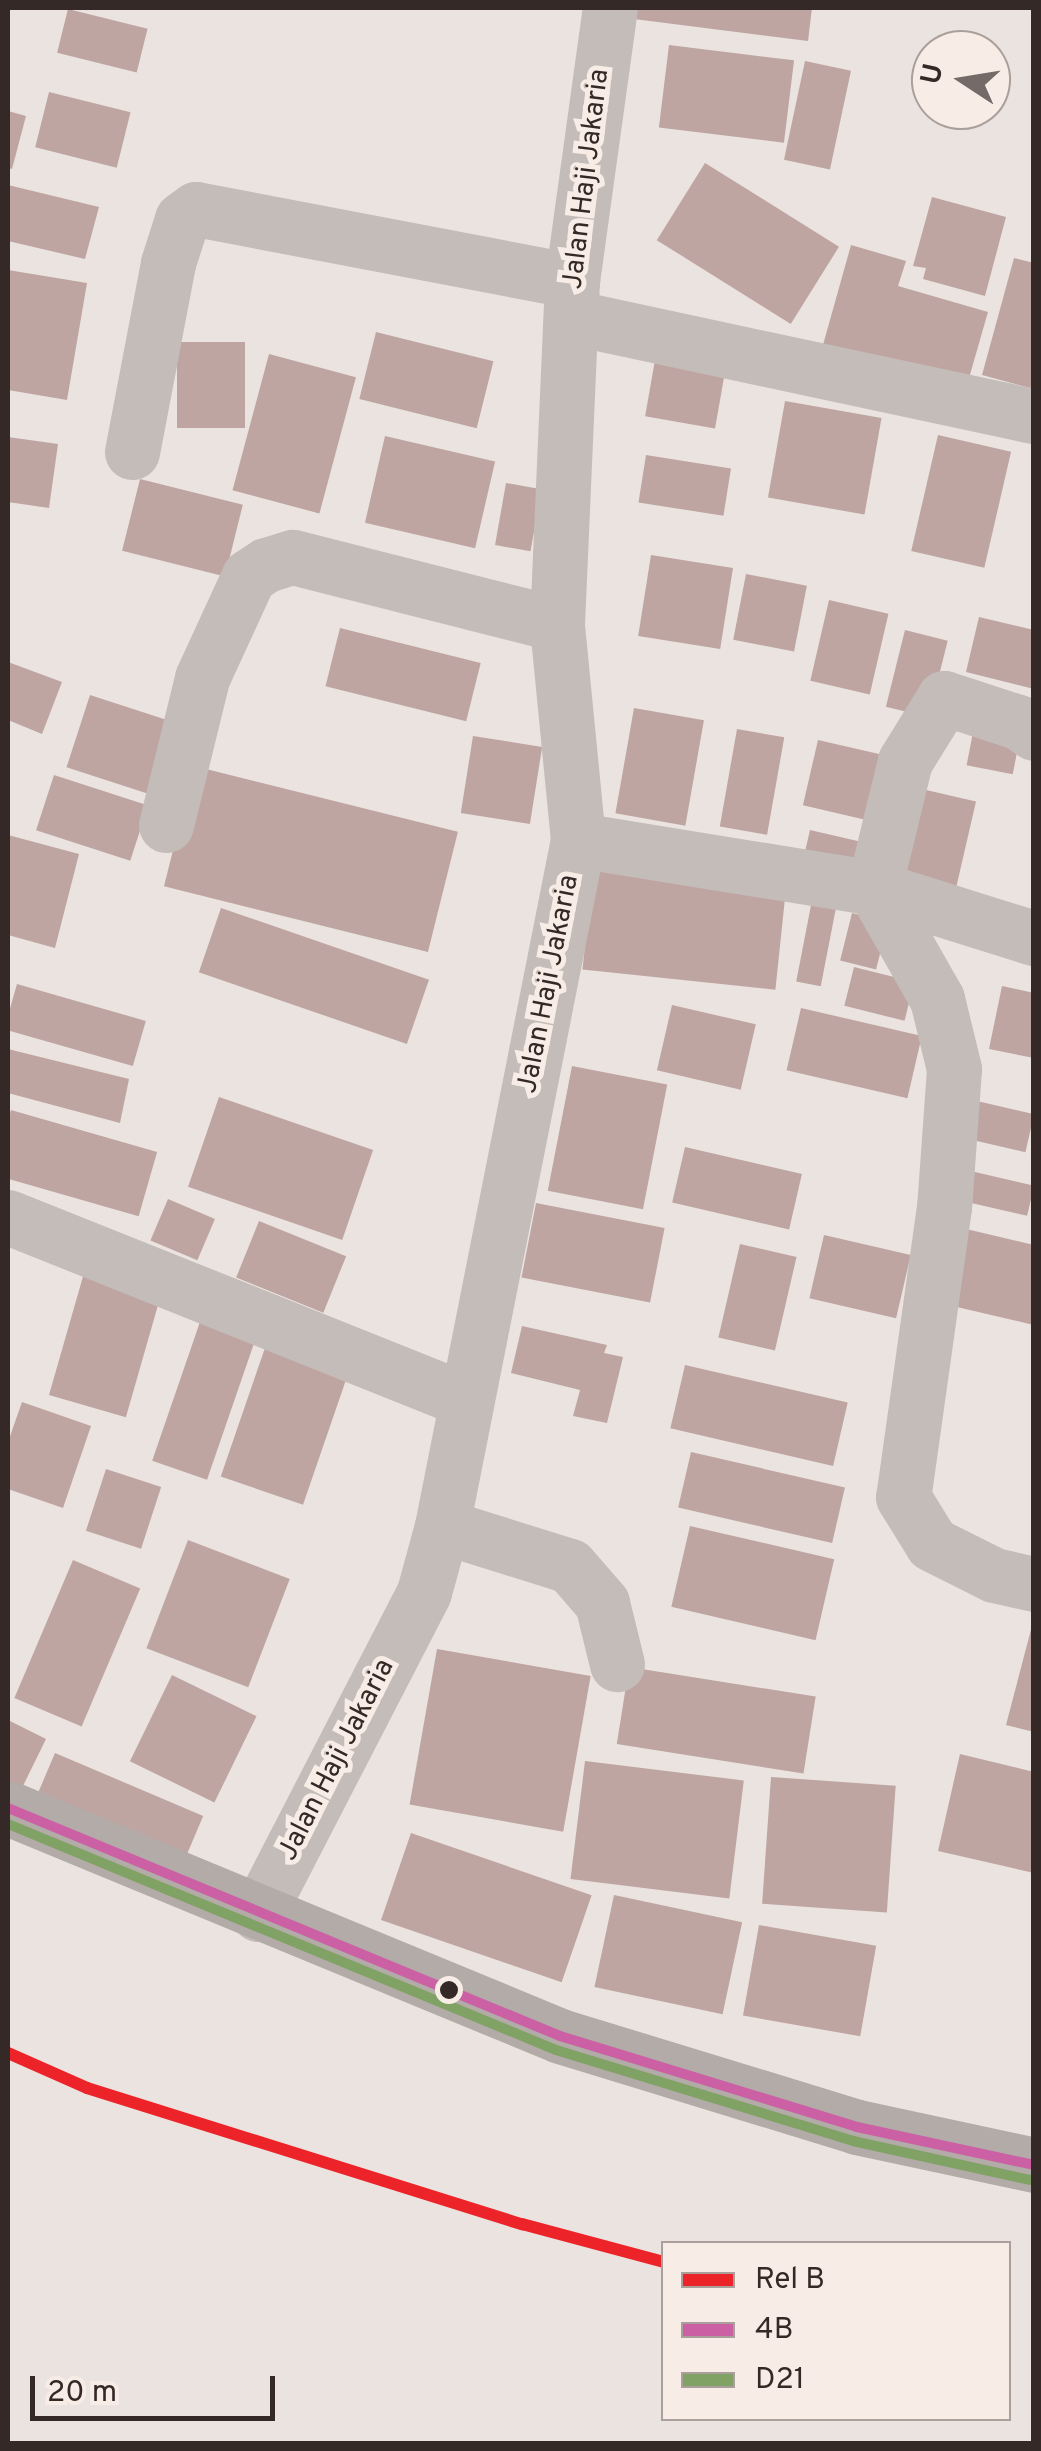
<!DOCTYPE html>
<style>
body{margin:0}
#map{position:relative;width:1041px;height:2451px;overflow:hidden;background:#ebe3df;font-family:Overpass,sans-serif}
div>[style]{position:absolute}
.building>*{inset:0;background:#bea5a1;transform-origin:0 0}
.minor>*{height:55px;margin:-27.5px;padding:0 27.5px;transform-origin:27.5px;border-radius:27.5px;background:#c4bcb8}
.primary>*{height:55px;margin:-27.5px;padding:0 27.5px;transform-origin:27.5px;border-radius:27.5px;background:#b3aba7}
.bus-1>*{height:10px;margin:-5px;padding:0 5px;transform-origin:5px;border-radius:5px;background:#cb60a4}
.bus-2>*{height:10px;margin:-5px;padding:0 5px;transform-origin:5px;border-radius:5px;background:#81a265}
.rail-1>*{height:12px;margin:-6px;padding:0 6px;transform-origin:6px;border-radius:6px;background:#ec2329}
.dots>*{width:28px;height:28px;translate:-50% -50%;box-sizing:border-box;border:5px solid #f8ede6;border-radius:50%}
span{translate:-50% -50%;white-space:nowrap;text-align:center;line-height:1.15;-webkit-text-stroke:10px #f8ede6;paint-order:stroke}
.street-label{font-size:28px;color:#342927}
.frame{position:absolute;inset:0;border:10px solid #342927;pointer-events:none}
.legend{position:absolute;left:661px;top:2241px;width:350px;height:180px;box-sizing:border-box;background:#f8ede6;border:2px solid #aa9f9a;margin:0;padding:12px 18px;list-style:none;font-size:30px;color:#342927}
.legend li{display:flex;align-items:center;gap:20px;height:50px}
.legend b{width:50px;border:2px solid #aa9f9a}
.north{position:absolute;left:911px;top:30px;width:100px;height:100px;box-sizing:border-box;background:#f8ede6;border:2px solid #aa9f9a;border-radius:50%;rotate:282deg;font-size:28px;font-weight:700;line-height:40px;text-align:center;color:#342927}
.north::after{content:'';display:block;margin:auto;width:35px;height:45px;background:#746a67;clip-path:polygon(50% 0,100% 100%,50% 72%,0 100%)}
.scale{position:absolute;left:30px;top:2376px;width:245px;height:45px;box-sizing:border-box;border:5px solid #342927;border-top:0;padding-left:12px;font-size:30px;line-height:35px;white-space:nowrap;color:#342927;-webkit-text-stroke:8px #f8ede6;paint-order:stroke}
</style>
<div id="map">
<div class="building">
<div style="clip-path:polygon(627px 8px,812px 8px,808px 41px,626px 18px)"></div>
<div style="left:68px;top:9px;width:82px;height:45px;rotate:14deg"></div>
<div style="left:669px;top:45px;width:126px;height:83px;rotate:7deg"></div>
<div style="left:805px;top:61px;width:47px;height:101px;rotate:12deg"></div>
<div style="left:49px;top:92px;width:84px;height:57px;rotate:14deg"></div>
<div style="clip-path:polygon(8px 111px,26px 116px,12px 169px,8px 168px)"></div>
<div style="left:705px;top:163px;width:158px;height:91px;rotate:32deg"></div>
<div style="clip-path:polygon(8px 185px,99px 207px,85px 259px,8px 241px)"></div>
<div style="clip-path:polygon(932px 197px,1006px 217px,985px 296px,923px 279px,926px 268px,913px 266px)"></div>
<div style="clip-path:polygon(851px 245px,906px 261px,898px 286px,988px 312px,965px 392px,821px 352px)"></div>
<div style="clip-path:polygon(1014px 258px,1034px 263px,1034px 389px,982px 375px)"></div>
<div style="clip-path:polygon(8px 270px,87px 283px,67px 400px,8px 390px)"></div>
<div style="left:376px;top:332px;width:121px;height:69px;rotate:14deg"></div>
<div style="left:177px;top:342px;width:68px;height:86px"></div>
<div style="left:269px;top:354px;width:90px;height:141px;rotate:15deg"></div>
<div style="left:655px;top:360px;width:71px;height:57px;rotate:10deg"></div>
<div style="left:785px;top:401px;width:98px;height:98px;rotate:10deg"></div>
<div style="left:938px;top:435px;width:75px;height:119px;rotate:13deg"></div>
<div style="left:385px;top:436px;width:113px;height:89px;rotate:13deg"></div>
<div style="clip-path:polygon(8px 437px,58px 444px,49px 508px,8px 502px)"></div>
<div style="left:646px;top:455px;width:86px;height:48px;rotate:9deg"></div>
<div style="left:140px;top:479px;width:106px;height:74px;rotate:14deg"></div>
<div style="left:506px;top:483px;width:36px;height:63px;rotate:10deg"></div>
<div style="left:651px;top:555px;width:83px;height:82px;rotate:9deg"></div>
<div style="left:746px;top:574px;width:62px;height:67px;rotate:11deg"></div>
<div style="left:829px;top:600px;width:61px;height:83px;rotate:13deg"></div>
<div style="clip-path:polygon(979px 617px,1034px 630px,1034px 689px,966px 672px)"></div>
<div style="left:340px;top:628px;width:145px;height:60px;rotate:14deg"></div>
<div style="left:905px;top:630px;width:44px;height:79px;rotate:14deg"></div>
<div style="clip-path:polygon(8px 662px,62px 682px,42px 734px,8px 720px)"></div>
<div style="left:90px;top:695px;width:102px;height:76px;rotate:18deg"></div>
<div style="left:634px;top:708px;width:71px;height:107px;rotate:10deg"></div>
<div style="left:975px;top:722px;width:47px;height:44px;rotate:11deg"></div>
<div style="left:737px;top:729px;width:48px;height:99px;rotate:10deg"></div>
<div style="left:473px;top:736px;width:70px;height:78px;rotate:9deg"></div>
<div style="left:818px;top:740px;width:75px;height:67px;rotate:13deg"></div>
<div style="left:194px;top:766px;width:272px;height:124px;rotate:14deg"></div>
<div style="left:54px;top:775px;width:99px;height:58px;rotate:18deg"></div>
<div style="left:900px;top:784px;width:78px;height:88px;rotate:13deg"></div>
<div style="left:810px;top:830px;width:52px;height:37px;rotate:13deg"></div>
<div style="clip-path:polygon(8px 835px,79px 854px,55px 948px,8px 935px)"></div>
<div style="left:593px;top:869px;width:194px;height:101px;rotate:6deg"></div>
<div style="left:813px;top:895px;width:25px;height:88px;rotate:11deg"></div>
<div style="left:221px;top:908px;width:220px;height:68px;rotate:19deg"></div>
<div style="left:852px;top:913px;width:37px;height:49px;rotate:14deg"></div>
<div style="left:854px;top:967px;width:62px;height:40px;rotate:14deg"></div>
<div style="left:17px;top:984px;width:134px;height:47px;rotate:16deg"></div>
<div style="clip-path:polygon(1002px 986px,1034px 993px,1034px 1058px,989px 1049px)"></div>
<div style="left:672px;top:1005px;width:86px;height:67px;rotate:13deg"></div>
<div style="left:801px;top:1008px;width:124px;height:64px;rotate:13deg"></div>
<div style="clip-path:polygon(8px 1049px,129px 1079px,120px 1123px,8px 1093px)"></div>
<div style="left:572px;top:1066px;width:97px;height:127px;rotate:11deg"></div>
<div style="left:219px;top:1097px;width:163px;height:95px;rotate:19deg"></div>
<div style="left:964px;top:1098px;width:72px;height:39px;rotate:13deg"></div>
<div style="left:11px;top:1110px;width:152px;height:67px;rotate:16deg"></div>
<div style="left:685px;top:1147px;width:120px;height:57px;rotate:13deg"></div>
<div style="left:962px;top:1169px;width:74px;height:31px;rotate:13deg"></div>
<div style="left:168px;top:1199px;width:51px;height:45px;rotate:23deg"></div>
<div style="left:536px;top:1203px;width:131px;height:76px;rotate:11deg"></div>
<div style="left:259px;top:1221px;width:94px;height:61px;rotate:22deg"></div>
<div style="clip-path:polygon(962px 1228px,1034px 1245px,1034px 1325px,944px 1304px)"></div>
<div style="left:824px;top:1235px;width:89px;height:65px;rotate:13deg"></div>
<div style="left:740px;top:1244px;width:58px;height:96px;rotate:13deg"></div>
<div style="left:84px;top:1273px;width:80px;height:127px;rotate:16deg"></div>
<div style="left:201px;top:1319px;width:58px;height:150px;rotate:19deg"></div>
<div style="clip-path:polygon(522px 1326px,607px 1345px,604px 1353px,623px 1357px,607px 1423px,573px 1416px,580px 1390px,511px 1373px)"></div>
<div style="left:266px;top:1345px;width:87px;height:139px;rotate:19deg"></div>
<div style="left:685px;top:1365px;width:167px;height:65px;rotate:13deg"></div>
<div style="clip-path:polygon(22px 1402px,91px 1426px,63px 1508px,8px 1489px,8px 1442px)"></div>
<div style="left:691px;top:1452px;width:158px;height:57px;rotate:13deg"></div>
<div style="left:106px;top:1469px;width:58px;height:65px;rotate:18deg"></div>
<div style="left:690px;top:1526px;width:148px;height:83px;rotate:13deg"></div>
<div style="left:188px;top:1540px;width:109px;height:116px;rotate:21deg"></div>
<div style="left:73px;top:1560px;width:73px;height:150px;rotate:23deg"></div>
<div style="clip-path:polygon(1034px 1618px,1034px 1732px,1006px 1725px)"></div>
<div style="left:437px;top:1649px;width:156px;height:158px;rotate:10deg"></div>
<div style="left:629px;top:1667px;width:189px;height:78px;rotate:9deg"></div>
<div style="left:172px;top:1675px;width:94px;height:96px;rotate:26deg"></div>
<div style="clip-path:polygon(8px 1720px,46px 1739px,21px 1790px,8px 1784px)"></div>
<div style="left:55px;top:1753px;width:161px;height:50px;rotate:23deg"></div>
<div style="clip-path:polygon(960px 1754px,1034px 1772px,1034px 1873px,938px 1851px)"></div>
<div style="left:585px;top:1761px;width:160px;height:119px;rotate:7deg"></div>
<div style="left:771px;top:1777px;width:125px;height:127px;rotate:4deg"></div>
<div style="left:411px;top:1833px;width:191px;height:92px;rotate:19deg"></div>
<div style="left:614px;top:1895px;width:131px;height:94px;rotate:12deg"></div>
<div style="left:759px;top:1925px;width:119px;height:92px;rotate:10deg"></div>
</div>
<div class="minor">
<div style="left:571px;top:317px;width:473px;rotate:12.1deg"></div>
<div style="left:132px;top:452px;width:192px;rotate:-79.2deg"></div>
<div style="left:168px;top:263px;width:46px;rotate:-72.3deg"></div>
<div style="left:182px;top:219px;width:17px;rotate:-36deg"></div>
<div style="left:196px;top:209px;width:383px;rotate:10.8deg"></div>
<div style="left:1034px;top:733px;width:19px;rotate:-145deg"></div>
<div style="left:1018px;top:722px;width:78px;rotate:-162deg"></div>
<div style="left:944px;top:698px;width:74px;rotate:121.8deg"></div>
<div style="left:905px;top:761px;width:131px;rotate:103.7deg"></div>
<div style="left:874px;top:888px;width:128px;rotate:60.4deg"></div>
<div style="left:937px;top:999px;width:72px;rotate:76.3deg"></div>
<div style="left:954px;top:1069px;width:138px;rotate:94.1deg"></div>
<div style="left:944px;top:1207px;width:293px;rotate:98deg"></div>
<div style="left:903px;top:1497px;width:55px;rotate:58.3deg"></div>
<div style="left:932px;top:1544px;width:69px;rotate:26.6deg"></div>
<div style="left:994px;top:1575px;width:41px;rotate:12.7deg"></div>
<div style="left:166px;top:825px;width:151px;rotate:-76.2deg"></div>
<div style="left:202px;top:678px;width:112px;rotate:-65.3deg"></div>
<div style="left:249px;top:576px;width:20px;rotate:-33deg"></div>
<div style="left:266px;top:565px;width:28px;rotate:-17deg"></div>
<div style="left:293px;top:557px;width:272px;rotate:14.2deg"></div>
<div style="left:578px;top:840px;width:300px;rotate:9.2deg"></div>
<div style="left:874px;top:888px;width:168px;rotate:17.4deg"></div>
<div style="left:8px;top:1217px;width:493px;rotate:21.8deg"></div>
<div style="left:442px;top:1526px;width:134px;rotate:17.4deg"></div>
<div style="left:570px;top:1566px;width:49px;rotate:49.1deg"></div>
<div style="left:602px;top:1603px;width:63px;rotate:76.2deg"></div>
<div style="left:258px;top:1914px;width:362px;rotate:-62.7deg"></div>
<div style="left:424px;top:1592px;width:68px;rotate:-74.7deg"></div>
<div style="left:442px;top:1526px;width:699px;rotate:-78.79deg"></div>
<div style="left:578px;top:840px;width:217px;rotate:-95.6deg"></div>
<div style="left:557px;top:624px;width:343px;rotate:-87.5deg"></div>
<div style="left:572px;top:281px;width:276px;rotate:-82.1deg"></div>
</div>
<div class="primary">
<div style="left:8px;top:1808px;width:597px;rotate:22.44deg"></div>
<div style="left:560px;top:2036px;width:311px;rotate:17deg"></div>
<div style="left:857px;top:2127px;width:181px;rotate:12.1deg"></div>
</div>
<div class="bus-1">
<div style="left:8px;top:1808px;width:597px;rotate:22.44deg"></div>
<div style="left:560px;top:2036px;width:311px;rotate:17deg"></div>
<div style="left:857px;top:2127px;width:181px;rotate:12.1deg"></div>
</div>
<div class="bus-2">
<div style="left:8px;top:1824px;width:593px;rotate:22.41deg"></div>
<div style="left:556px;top:2050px;width:311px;rotate:17deg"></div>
<div style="left:853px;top:2141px;width:182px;rotate:12.4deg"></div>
</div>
<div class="rail-1">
<div style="left:8px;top:2053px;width:86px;rotate:23.9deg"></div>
<div style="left:87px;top:2088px;width:456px;rotate:17.4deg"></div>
<div style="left:522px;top:2224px;width:147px;rotate:15deg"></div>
</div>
<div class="dots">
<div style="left:449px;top:1990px;background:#342927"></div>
</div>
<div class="street-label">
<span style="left:587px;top:179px;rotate:-83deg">Jalan Haji Jakaria</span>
<span style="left:549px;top:984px;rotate:-79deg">Jalan Haji Jakaria</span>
<span style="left:337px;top:1760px;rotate:-63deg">Jalan Haji Jakaria</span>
</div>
<div class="frame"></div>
<ul class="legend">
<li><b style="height:12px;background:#ec2329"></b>Rel B</li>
<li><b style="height:12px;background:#cb60a4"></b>4B</li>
<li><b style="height:12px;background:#81a265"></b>D21</li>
</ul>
<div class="north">U</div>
<div class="scale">20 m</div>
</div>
